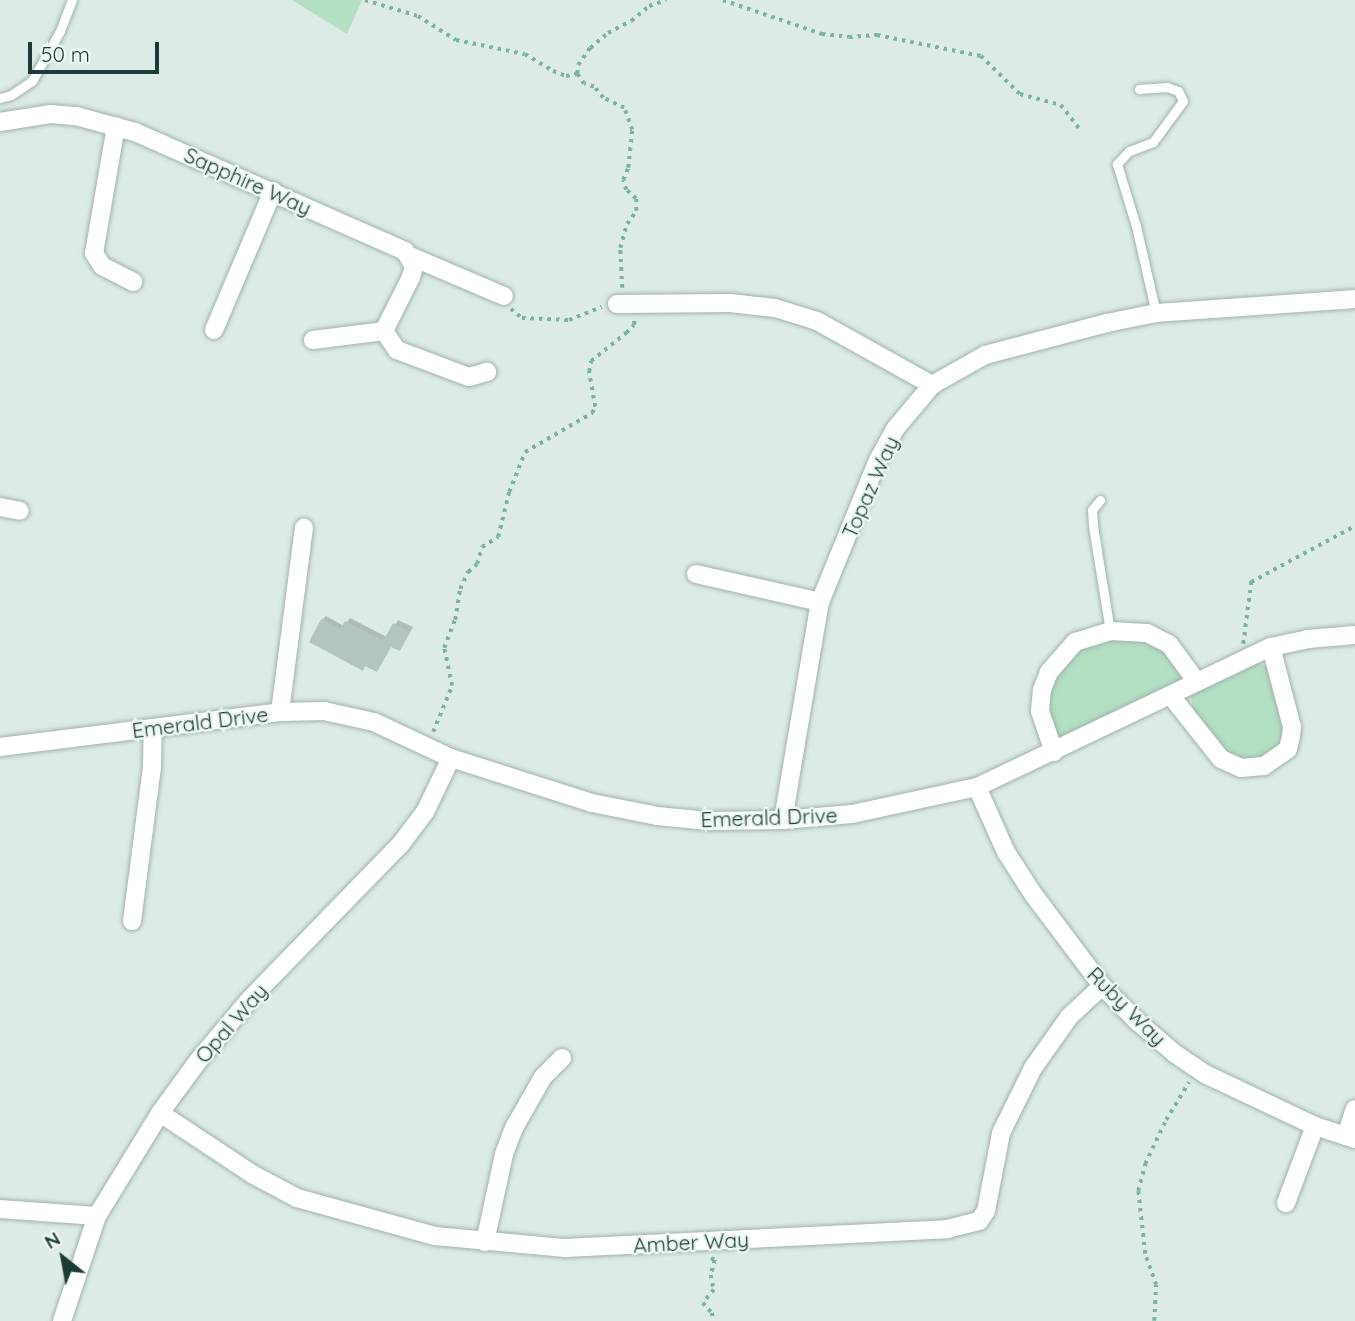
<!DOCTYPE html>
<style>
body{margin:0}
#map{position:relative;width:1355px;height:1321px;overflow:hidden;background:#ddebe6;font-family:Quicksand,sans-serif}
div>[style]{position:absolute}
.green>*{inset:0;background:#b3dfc2}
.shadow>*{inset:0;background:#0003}
.building>*{inset:0;background:#b2c6bf}
.path>*{height:3.5px;margin-top:-1.75px;transform-origin:0;background:repeating-linear-gradient(90deg,#7ab2a4 0 3.5px,transparent 0 8.5px)}
.roads{filter:drop-shadow(0 0 2px #a0b3ae) drop-shadow(0 0 2px #a0b3ae)}
.service>*{height:9px;margin:-4.5px;padding:0 4.5px;transform-origin:4.5px;border-radius:4.5px;background:#fff}
.minor>*{height:18px;margin:-9px;padding:0 9px;transform-origin:9px;border-radius:9px;background:#fff}
span{translate:-50% -50%;white-space:nowrap;text-align:center;line-height:1.15;-webkit-text-stroke:5px #edf7f3;paint-order:stroke}
.street-label{font-size:21px;color:#1d3b36}
.north{position:absolute;left:28px;top:1223px;width:70px;height:70px;-webkit-text-stroke:5px #edf7f3;paint-order:stroke;rotate:329deg;font-size:19px;font-weight:700;line-height:28px;text-align:center;color:#1d3b36}
.north::after{content:'';display:block;margin:auto;width:24px;height:32px;background:#1d3b36;clip-path:polygon(50% 0,100% 100%,50% 72%,0 100%)}
.scale{position:absolute;left:28px;top:42px;width:131px;height:32px;box-sizing:border-box;border:4px solid #1d3b36;border-top:0;padding-left:9px;font-size:21px;line-height:24px;white-space:nowrap;color:#1d3b36;-webkit-text-stroke:5px #edf7f3;paint-order:stroke}
</style>
<div id="map">
<div class="green">
<div style="clip-path:polygon(292px 0,362px 0,347px 34px)"></div>
<div style="clip-path:polygon(1128px 636px,1160px 641px,1192px 685px,1054px 748px,1041px 699px,1063px 662px,1087px 640px)"></div>
<div style="clip-path:polygon(1254px 662px,1277px 670px,1286px 749px,1238px 766px,1194px 714px,1191px 696px,1205px 685px)"></div>
</div>
<div class="shadow">
<div style="clip-path:polygon(326px 616px,344px 626px,350px 618px,387px 637px,398px 620px,413px 627px,403px 645px,399px 649px,392px 645px,377px 670px,367px 664px,362px 669px,322px 620px)"></div>
</div>
<div class="building">
<div style="clip-path:polygon(321px 619px,340px 629px,345px 621px,383px 641px,393px 623px,410px 632px,400px 651px,391px 647px,377px 672px,365px 666px,363px 671px,309px 642px)"></div>
</div>
<div class="path">
<div style="left:365px;top:0;width:55px;rotate:16.8deg"></div>
<div style="left:418px;top:16px;width:45px;rotate:32.3deg"></div>
<div style="left:456px;top:40px;width:70px;rotate:11.5deg"></div>
<div style="left:525px;top:54px;width:33px;rotate:31deg"></div>
<div style="left:553px;top:71px;width:14px;rotate:21deg"></div>
<div style="left:566px;top:76px;width:11px;rotate:-10deg"></div>
<div style="left:723px;top:0;width:105px;rotate:19deg"></div>
<div style="left:822px;top:34px;width:27px;rotate:6deg"></div>
<div style="left:849px;top:37px;width:28px;rotate:-4deg"></div>
<div style="left:877px;top:35px;width:106px;rotate:11.4deg"></div>
<div style="left:981px;top:56px;width:54px;rotate:44.3deg"></div>
<div style="left:1020px;top:94px;width:42px;rotate:15deg"></div>
<div style="left:1061px;top:105px;width:33px;rotate:52deg"></div>
<div style="left:622px;top:288px;width:40px;rotate:-92.9deg"></div>
<div style="left:620px;top:248px;width:25px;rotate:-74deg"></div>
<div style="left:627px;top:224px;width:16px;rotate:-55deg"></div>
<div style="left:636px;top:211px;width:12px;rotate:-90deg"></div>
<div style="left:636px;top:199px;width:13px;rotate:-138deg"></div>
<div style="left:626px;top:190px;width:10px;rotate:-107deg"></div>
<div style="left:623px;top:180px;width:13px;rotate:-67deg"></div>
<div style="left:628px;top:168px;width:38px;rotate:-84deg"></div>
<div style="left:632px;top:130px;width:23px;rotate:-110deg"></div>
<div style="left:624px;top:108px;width:23px;rotate:-155deg"></div>
<div style="left:603px;top:98px;width:14px;rotate:-129deg"></div>
<div style="left:594px;top:87px;width:10px;rotate:-163deg"></div>
<div style="left:584px;top:84px;width:12px;rotate:-125deg"></div>
<div style="left:577px;top:74px;width:9px;rotate:-84deg"></div>
<div style="left:578px;top:65px;width:21px;rotate:-55deg"></div>
<div style="left:590px;top:48px;width:23px;rotate:-40deg"></div>
<div style="left:608px;top:33px;width:26px;rotate:-28deg"></div>
<div style="left:631px;top:21px;width:23px;rotate:-40deg"></div>
<div style="left:649px;top:6px;width:18px;rotate:-19deg"></div>
<div style="left:511px;top:309px;width:14px;rotate:39deg"></div>
<div style="left:522px;top:318px;width:47px;rotate:2.4deg"></div>
<div style="left:569px;top:320px;width:35px;rotate:-22deg"></div>
<div style="left:1243px;top:644px;width:63px;rotate:-82.6deg"></div>
<div style="left:1251px;top:582px;width:118px;rotate:-28.3deg"></div>
<div style="left:433px;top:732px;width:50px;rotate:-67.6deg"></div>
<div style="left:452px;top:686px;width:39px;rotate:-102deg"></div>
<div style="left:444px;top:648px;width:30px;rotate:-69deg"></div>
<div style="left:455px;top:620px;width:31px;rotate:-81deg"></div>
<div style="left:460px;top:589px;width:19px;rotate:-65deg"></div>
<div style="left:468px;top:572px;width:12px;rotate:-42deg"></div>
<div style="left:477px;top:564px;width:18px;rotate:-74deg"></div>
<div style="left:482px;top:547px;width:19px;rotate:-32deg"></div>
<div style="left:498px;top:537px;width:46px;rotate:-76.3deg"></div>
<div style="left:509px;top:492px;width:43px;rotate:-68.2deg"></div>
<div style="left:525px;top:452px;width:78px;rotate:-30.2deg"></div>
<div style="left:592px;top:413px;width:7px;rotate:-63deg"></div>
<div style="left:595px;top:407px;width:36px;rotate:-100deg"></div>
<div style="left:589px;top:372px;width:11px;rotate:-80deg"></div>
<div style="left:591px;top:361px;width:45px;rotate:-38.7deg"></div>
<div style="left:626px;top:333px;width:11px;rotate:-45deg"></div>
<div style="left:634px;top:325px;width:5px;rotate:-90deg"></div>
<div style="left:711px;top:1258px;width:4px;rotate:27deg"></div>
<div style="left:715px;top:1260px;width:16px;rotate:105deg"></div>
<div style="left:711px;top:1275px;width:15px;rotate:79deg"></div>
<div style="left:714px;top:1290px;width:17px;rotate:130deg"></div>
<div style="left:703px;top:1303px;width:13px;rotate:48deg"></div>
<div style="left:712px;top:1313px;width:8px;rotate:76deg"></div>
<div style="left:1154px;top:1321px;width:36px;rotate:-87deg"></div>
<div style="left:1156px;top:1285px;width:33px;rotate:-110deg"></div>
<div style="left:1145px;top:1254px;width:63px;rotate:-96.3deg"></div>
<div style="left:1138px;top:1191px;width:28px;rotate:-75deg"></div>
<div style="left:1145px;top:1164px;width:49px;rotate:-64.5deg"></div>
<div style="left:1166px;top:1120px;width:44px;rotate:-58.8deg"></div>
</div>
<div class="roads">
<div class="service">
<div style="left:1139px;top:89px;width:28px;rotate:-4deg"></div>
<div style="left:1167px;top:87px;width:12px;rotate:20deg"></div>
<div style="left:1178px;top:91px;width:11px;rotate:63deg"></div>
<div style="left:1183px;top:101px;width:51px;rotate:126.2deg"></div>
<div style="left:1153px;top:142px;width:26px;rotate:159deg"></div>
<div style="left:1129px;top:151px;width:18px;rotate:133deg"></div>
<div style="left:1117px;top:164px;width:65px;rotate:73deg"></div>
<div style="left:1136px;top:226px;width:89px;rotate:77.1deg"></div>
<div style="left:0;top:98px;width:11px;rotate:-15deg"></div>
<div style="left:11px;top:95px;width:25px;rotate:-34deg"></div>
<div style="left:32px;top:81px;width:57px;rotate:-60.8deg"></div>
<div style="left:60px;top:31px;width:33px;rotate:-69deg"></div>
<div style="left:1100px;top:500px;width:13px;rotate:129deg"></div>
<div style="left:1092px;top:510px;width:16px;rotate:86deg"></div>
<div style="left:1093px;top:526px;width:106px;rotate:80.8deg"></div>
</div>
<div class="minor">
<div style="left:0;top:122px;width:52px;rotate:-8.9deg"></div>
<div style="left:51px;top:114px;width:25px;rotate:5deg"></div>
<div style="left:76px;top:116px;width:61px;rotate:15.2deg"></div>
<div style="left:135px;top:132px;width:295px;rotate:23.8deg"></div>
<div style="left:405px;top:251px;width:18px;rotate:61deg"></div>
<div style="left:414px;top:267px;width:10px;rotate:107deg"></div>
<div style="left:411px;top:277px;width:60px;rotate:116.6deg"></div>
<div style="left:116px;top:126px;width:129px;rotate:99.8deg"></div>
<div style="left:94px;top:253px;width:15px;rotate:58deg"></div>
<div style="left:102px;top:266px;width:35px;rotate:27deg"></div>
<div style="left:410px;top:256px;width:102px;rotate:23.1deg"></div>
<div style="left:617px;top:304px;width:113px;rotate:-0.5deg"></div>
<div style="left:730px;top:303px;width:45px;rotate:6.3deg"></div>
<div style="left:775px;top:308px;width:44px;rotate:17.2deg"></div>
<div style="left:817px;top:321px;width:132px;rotate:29.1deg"></div>
<div style="left:214px;top:330px;width:151px;rotate:-67deg"></div>
<div style="left:313px;top:340px;width:72px;rotate:-7.2deg"></div>
<div style="left:384px;top:331px;width:23px;rotate:56deg"></div>
<div style="left:397px;top:350px;width:77px;rotate:20.6deg"></div>
<div style="left:469px;top:377px;width:19px;rotate:-16deg"></div>
<div style="left:0;top:507px;width:20px;rotate:11deg"></div>
<div style="left:696px;top:574px;width:127px;rotate:12.7deg"></div>
<div style="left:1171px;top:696px;width:80px;rotate:51.6deg"></div>
<div style="left:1221px;top:759px;width:22px;rotate:24deg"></div>
<div style="left:1241px;top:768px;width:23px;rotate:-5deg"></div>
<div style="left:1264px;top:766px;width:29px;rotate:-35deg"></div>
<div style="left:1288px;top:749px;width:13px;rotate:-77deg"></div>
<div style="left:1291px;top:736px;width:9px;rotate:-84deg"></div>
<div style="left:1292px;top:727px;width:83px;rotate:-104.7deg"></div>
<div style="left:280px;top:712px;width:186px;rotate:-82.6deg"></div>
<div style="left:0;top:747px;width:282px;rotate:-7.1deg"></div>
<div style="left:280px;top:712px;width:44px;rotate:-1.3deg"></div>
<div style="left:324px;top:711px;width:51px;rotate:12.4deg"></div>
<div style="left:374px;top:722px;width:85px;rotate:25.1deg"></div>
<div style="left:451px;top:758px;width:148px;rotate:17.7deg"></div>
<div style="left:592px;top:803px;width:66px;rotate:11.3deg"></div>
<div style="left:657px;top:816px;width:52px;rotate:5.5deg"></div>
<div style="left:709px;top:821px;width:74px;rotate:-0.8deg"></div>
<div style="left:783px;top:820px;width:69px;rotate:-5deg"></div>
<div style="left:852px;top:814px;width:128px;rotate:-12.2deg"></div>
<div style="left:977px;top:787px;width:326px;rotate:-25.5deg"></div>
<div style="left:1271px;top:647px;width:38px;rotate:-12deg"></div>
<div style="left:1308px;top:639px;width:47px;rotate:-4.9deg"></div>
<div style="left:1054px;top:752px;width:43px;rotate:-108.9deg"></div>
<div style="left:1040px;top:711px;width:21px;rotate:-85deg"></div>
<div style="left:1042px;top:690px;width:19px;rotate:-69deg"></div>
<div style="left:1049px;top:672px;width:40px;rotate:-49deg"></div>
<div style="left:1075px;top:642px;width:37px;rotate:-17deg"></div>
<div style="left:1110px;top:631px;width:37px;rotate:3deg"></div>
<div style="left:1147px;top:633px;width:25px;rotate:27deg"></div>
<div style="left:1169px;top:644px;width:47px;rotate:53.6deg"></div>
<div style="left:977px;top:787px;width:71px;rotate:66deg"></div>
<div style="left:1006px;top:852px;width:50px;rotate:57.3deg"></div>
<div style="left:1033px;top:894px;width:115px;rotate:53.1deg"></div>
<div style="left:1102px;top:986px;width:51px;rotate:45deg"></div>
<div style="left:1138px;top:1022px;width:48px;rotate:40.7deg"></div>
<div style="left:1174px;top:1053px;width:37px;rotate:34deg"></div>
<div style="left:1205px;top:1074px;width:122px;rotate:25.3deg"></div>
<div style="left:1315px;top:1126px;width:42px;rotate:18deg"></div>
<div style="left:783px;top:820px;width:221px;rotate:-80.4deg"></div>
<div style="left:820px;top:602px;width:153px;rotate:-67.8deg"></div>
<div style="left:878px;top:460px;width:35px;rotate:-61deg"></div>
<div style="left:895px;top:429px;width:57px;rotate:-49.9deg"></div>
<div style="left:932px;top:385px;width:61px;rotate:-29.5deg"></div>
<div style="left:985px;top:355px;width:126px;rotate:-14.7deg"></div>
<div style="left:1107px;top:323px;width:50px;rotate:-11.5deg"></div>
<div style="left:1156px;top:313px;width:199px;rotate:-4deg"></div>
<div style="left:132px;top:921px;width:155px;rotate:-82.6deg"></div>
<div style="left:152px;top:767px;width:39px;rotate:-89deg"></div>
<div style="left:160px;top:1113px;width:110px;rotate:33.5deg"></div>
<div style="left:252px;top:1174px;width:51px;rotate:28.1deg"></div>
<div style="left:297px;top:1198px;width:143px;rotate:15.4deg"></div>
<div style="left:435px;top:1236px;width:131px;rotate:5.3deg"></div>
<div style="left:565px;top:1248px;width:382px;rotate:-2.8deg"></div>
<div style="left:947px;top:1229px;width:33px;rotate:-14deg"></div>
<div style="left:979px;top:1221px;width:12px;rotate:-55deg"></div>
<div style="left:986px;top:1211px;width:79px;rotate:-79.1deg"></div>
<div style="left:1001px;top:1133px;width:72px;rotate:-63.8deg"></div>
<div style="left:1033px;top:1068px;width:62px;rotate:-54.8deg"></div>
<div style="left:1069px;top:1017px;width:45px;rotate:-43.2deg"></div>
<div style="left:1346px;top:1136px;width:28px;rotate:-72deg"></div>
<div style="left:1286px;top:1203px;width:82px;rotate:-69.4deg"></div>
<div style="left:0;top:1209px;width:97px;rotate:4.1deg"></div>
<div style="left:485px;top:1242px;width:90px;rotate:-77.8deg"></div>
<div style="left:504px;top:1154px;width:30px;rotate:-69deg"></div>
<div style="left:515px;top:1126px;width:56px;rotate:-60.3deg"></div>
<div style="left:543px;top:1077px;width:27px;rotate:-45deg"></div>
<div style="left:62px;top:1321px;width:111px;rotate:-71.6deg"></div>
<div style="left:97px;top:1216px;width:121px;rotate:-58.5deg"></div>
<div style="left:160px;top:1113px;width:64px;rotate:-53.8deg"></div>
<div style="left:198px;top:1061px;width:81px;rotate:-50deg"></div>
<div style="left:250px;top:999px;width:215px;rotate:-45.8deg"></div>
<div style="left:400px;top:845px;width:41px;rotate:-52.9deg"></div>
<div style="left:425px;top:812px;width:60px;rotate:-64.3deg"></div>
</div>
</div>
<div class="street-label">
<span style="left:248px;top:181px;rotate:24deg">Sapphire Way</span>
<span style="left:870px;top:487px;rotate:-66deg">Topaz Way</span>
<span style="left:200px;top:722px;rotate:-7deg">Emerald Drive</span>
<span style="left:769px;top:817px;rotate:-2deg">Emerald Drive</span>
<span style="left:1127px;top:1006px;rotate:45deg">Ruby Way</span>
<span style="left:231px;top:1023px;rotate:-49deg">Opal Way</span>
<span style="left:691px;top:1242px;rotate:-3deg">Amber Way</span>
</div>
<div class="north">N</div>
<div class="scale">50 m</div>
</div>
